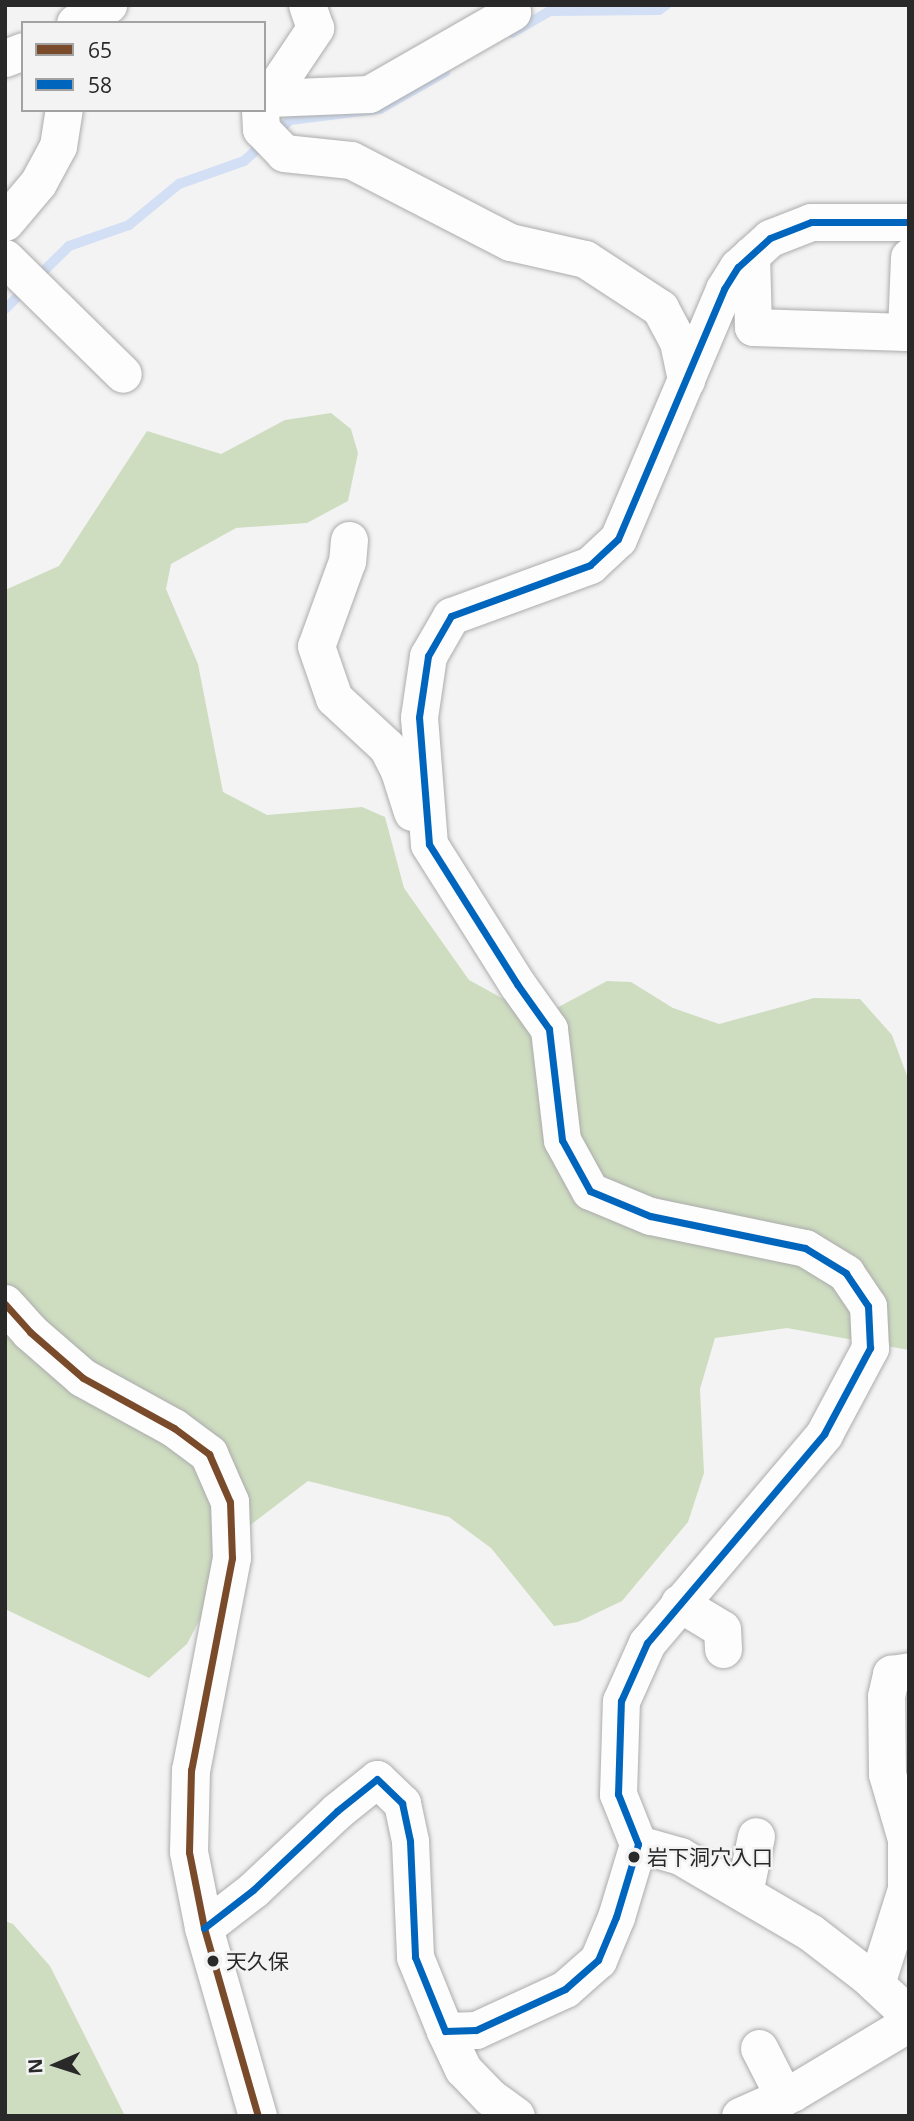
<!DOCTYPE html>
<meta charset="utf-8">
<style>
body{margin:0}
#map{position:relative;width:914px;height:2121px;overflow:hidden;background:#f3f3f4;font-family:"Open Sans","Noto Sans JP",sans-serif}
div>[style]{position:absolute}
.forest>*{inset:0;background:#ceddc0}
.stream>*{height:10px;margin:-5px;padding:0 5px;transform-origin:5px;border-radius:5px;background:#d2dff5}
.roads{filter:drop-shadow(0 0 2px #acacac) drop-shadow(0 0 2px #acacac)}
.minor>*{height:37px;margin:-18.5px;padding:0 18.5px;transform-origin:18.5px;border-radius:18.5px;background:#fdfdfd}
.secondary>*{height:38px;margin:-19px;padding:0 19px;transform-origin:19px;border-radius:19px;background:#fdfdfd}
.bus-1>*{height:7px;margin:-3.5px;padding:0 3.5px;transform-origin:3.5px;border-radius:3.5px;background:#7a4b2a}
.bus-2>*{height:7px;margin:-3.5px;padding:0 3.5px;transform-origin:3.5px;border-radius:3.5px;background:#0065bd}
.dots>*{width:19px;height:19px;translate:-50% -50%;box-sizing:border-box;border:4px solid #f3f3f4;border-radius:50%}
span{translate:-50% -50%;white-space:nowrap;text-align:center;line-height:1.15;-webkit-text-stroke:5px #f3f3f4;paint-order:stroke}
.bus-label{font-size:21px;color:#292929}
.left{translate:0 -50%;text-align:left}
.frame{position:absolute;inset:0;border:7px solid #292929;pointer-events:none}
.legend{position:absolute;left:21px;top:21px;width:245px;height:91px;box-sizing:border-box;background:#f3f3f4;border:2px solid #a2a2a3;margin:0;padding:9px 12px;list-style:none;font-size:21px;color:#292929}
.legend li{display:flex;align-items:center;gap:14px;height:35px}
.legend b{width:35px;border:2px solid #a2a2a3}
.north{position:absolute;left:21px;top:2030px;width:70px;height:70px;-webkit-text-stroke:5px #f3f3f4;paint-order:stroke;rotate:267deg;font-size:19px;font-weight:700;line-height:28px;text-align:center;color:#292929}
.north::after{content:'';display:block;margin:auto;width:24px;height:32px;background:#292929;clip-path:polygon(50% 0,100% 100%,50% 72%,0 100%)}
</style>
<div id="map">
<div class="forest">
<div style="clip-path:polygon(331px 413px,351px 429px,358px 453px,348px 501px,307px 523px,236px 528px,171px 564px,166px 589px,198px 664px,223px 792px,267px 815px,362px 807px,385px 817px,404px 888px,469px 980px,538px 1018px,607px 981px,631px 982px,673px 1008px,719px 1024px,814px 998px,860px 999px,892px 1035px,909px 1081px,909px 1350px,787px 1328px,715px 1338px,700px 1389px,704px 1473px,688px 1522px,622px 1601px,578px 1622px,554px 1626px,491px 1548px,449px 1517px,308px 1481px,249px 1526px,187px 1644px,149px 1678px,5px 1609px,5px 590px,59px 566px,147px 431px,221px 454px,285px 420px)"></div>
<div style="clip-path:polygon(5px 1921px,13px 1924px,50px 1966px,125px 2116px,5px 2116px)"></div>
</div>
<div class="stream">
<div style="left:512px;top:33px;width:44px;rotate:-30.1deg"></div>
<div style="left:550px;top:11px;width:109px;rotate:-0.5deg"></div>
<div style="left:659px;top:10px;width:9px;rotate:-36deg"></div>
<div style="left:276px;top:133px;width:19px;rotate:-43deg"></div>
<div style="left:290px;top:120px;width:91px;rotate:-7deg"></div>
<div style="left:380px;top:109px;width:75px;rotate:-29.6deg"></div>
<div style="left:5px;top:309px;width:90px;rotate:-44.5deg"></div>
<div style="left:69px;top:246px;width:64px;rotate:-19.3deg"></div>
<div style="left:129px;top:225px;width:65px;rotate:-39.4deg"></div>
<div style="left:179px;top:184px;width:69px;rotate:-19.5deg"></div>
<div style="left:244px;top:161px;width:27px;rotate:-42deg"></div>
</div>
<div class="roads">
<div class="minor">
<div style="left:75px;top:23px;width:38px;rotate:-29deg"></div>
<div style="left:5px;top:58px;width:19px;rotate:-21deg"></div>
<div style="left:269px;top:98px;width:100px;rotate:-2.3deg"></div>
<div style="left:369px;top:94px;width:165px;rotate:-29.8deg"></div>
<div style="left:264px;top:104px;width:92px;rotate:-56.1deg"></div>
<div style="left:315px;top:28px;width:24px;rotate:-109deg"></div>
<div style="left:260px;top:110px;width:19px;rotate:87deg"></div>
<div style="left:261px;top:129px;width:33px;rotate:46deg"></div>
<div style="left:284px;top:153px;width:67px;rotate:6deg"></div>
<div style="left:351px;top:160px;width:179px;rotate:27.3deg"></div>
<div style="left:510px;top:242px;width:77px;rotate:12.8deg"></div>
<div style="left:585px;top:259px;width:90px;rotate:33.2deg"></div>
<div style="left:660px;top:308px;width:38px;rotate:62deg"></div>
<div style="left:678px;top:342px;width:39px;rotate:78deg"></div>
<div style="left:5px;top:222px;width:51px;rotate:-49.8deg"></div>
<div style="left:38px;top:183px;width:42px;rotate:-61.6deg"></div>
<div style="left:58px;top:146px;width:36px;rotate:-81deg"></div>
<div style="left:751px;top:255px;width:72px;rotate:88.4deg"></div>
<div style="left:753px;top:327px;width:153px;rotate:1.9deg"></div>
<div style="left:906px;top:332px;width:75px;rotate:-87.7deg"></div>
<div style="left:5px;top:258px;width:165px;rotate:44.5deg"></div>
<div style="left:349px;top:540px;width:21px;rotate:95deg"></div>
<div style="left:347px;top:561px;width:90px;rotate:110deg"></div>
<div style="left:316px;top:646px;width:55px;rotate:70.9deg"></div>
<div style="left:334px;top:698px;width:72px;rotate:42.8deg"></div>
<div style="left:387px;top:747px;width:27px;rotate:63deg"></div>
<div style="left:399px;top:771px;width:43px;rotate:72.4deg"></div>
<div style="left:679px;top:1603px;width:50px;rotate:31.2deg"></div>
<div style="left:722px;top:1629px;width:20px;rotate:87deg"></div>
<div style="left:638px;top:1844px;width:44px;rotate:15.9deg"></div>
<div style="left:680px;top:1856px;width:151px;rotate:30.3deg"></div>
<div style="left:810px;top:1932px;width:71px;rotate:37.5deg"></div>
<div style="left:866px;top:1975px;width:59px;rotate:42.9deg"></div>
<div style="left:744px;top:1893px;width:58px;rotate:-78.1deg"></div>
<div style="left:204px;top:1928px;width:62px;rotate:-37.8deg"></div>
<div style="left:253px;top:1890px;width:115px;rotate:-43.2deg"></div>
<div style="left:337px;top:1811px;width:51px;rotate:-38.7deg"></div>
<div style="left:377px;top:1779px;width:35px;rotate:44deg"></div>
<div style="left:402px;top:1803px;width:39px;rotate:78deg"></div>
<div style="left:410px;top:1841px;width:116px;rotate:87.5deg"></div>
<div style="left:415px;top:1957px;width:80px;rotate:67.9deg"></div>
<div style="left:445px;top:2031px;width:31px;rotate:-2deg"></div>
<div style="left:476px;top:2030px;width:98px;rotate:-24.7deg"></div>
<div style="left:565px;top:1989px;width:44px;rotate:-41.3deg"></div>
<div style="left:598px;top:1960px;width:47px;rotate:-67.3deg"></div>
<div style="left:616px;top:1917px;width:76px;rotate:-73.2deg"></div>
<div style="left:638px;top:1844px;width:54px;rotate:-111.8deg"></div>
<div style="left:618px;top:1794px;width:93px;rotate:-88.2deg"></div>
<div style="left:621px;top:1701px;width:64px;rotate:-65.9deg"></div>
<div style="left:647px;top:1643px;width:274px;rotate:-49.7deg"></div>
<div style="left:824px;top:1434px;width:98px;rotate:-61.9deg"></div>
<div style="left:870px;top:1348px;width:42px;rotate:-92.7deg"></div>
<div style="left:868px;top:1306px;width:40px;rotate:-124deg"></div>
<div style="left:846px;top:1273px;width:48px;rotate:-148.6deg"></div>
<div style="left:805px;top:1248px;width:158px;rotate:-168.3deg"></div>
<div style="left:650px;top:1216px;width:65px;rotate:-157.4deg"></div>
<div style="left:590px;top:1191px;width:58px;rotate:-118.8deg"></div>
<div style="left:562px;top:1140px;width:112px;rotate:-96.7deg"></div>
<div style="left:549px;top:1029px;width:55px;rotate:-125.4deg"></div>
<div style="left:517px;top:984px;width:165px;rotate:-122.2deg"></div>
<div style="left:429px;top:844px;width:127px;rotate:-94.5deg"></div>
<div style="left:419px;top:717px;width:62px;rotate:-81.6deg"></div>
<div style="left:428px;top:656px;width:46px;rotate:-60.1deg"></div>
<div style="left:451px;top:616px;width:148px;rotate:-20.1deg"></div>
<div style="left:590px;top:565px;width:38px;rotate:-43deg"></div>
<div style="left:618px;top:539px;width:272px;rotate:-67deg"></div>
<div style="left:724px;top:289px;width:26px;rotate:-58deg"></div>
<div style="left:738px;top:267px;width:43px;rotate:-42.2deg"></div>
<div style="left:770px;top:238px;width:44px;rotate:-21.3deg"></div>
<div style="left:811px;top:222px;width:98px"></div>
<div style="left:876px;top:1984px;width:100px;rotate:-72.5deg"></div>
<div style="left:906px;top:1889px;width:50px;rotate:-90deg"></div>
<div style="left:906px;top:1839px;width:68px;rotate:-106.3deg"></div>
<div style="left:887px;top:1774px;width:78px;rotate:-90.7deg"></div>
<div style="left:886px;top:1696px;width:23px;rotate:-77deg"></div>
<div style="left:891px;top:1674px;width:18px;rotate:-9deg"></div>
<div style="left:445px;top:2031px;width:42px;rotate:64.7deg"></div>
<div style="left:463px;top:2069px;width:39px;rotate:46deg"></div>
<div style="left:490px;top:2097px;width:32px;rotate:36deg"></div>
<div style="left:759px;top:2048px;width:55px;rotate:63deg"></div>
<div style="left:740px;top:2116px;width:57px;rotate:-23.9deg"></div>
<div style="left:792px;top:2093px;width:136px;rotate:-30.9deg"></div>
</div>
<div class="secondary">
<div style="left:5px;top:1304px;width:38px;rotate:48deg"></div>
<div style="left:30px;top:1332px;width:70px;rotate:41deg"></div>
<div style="left:83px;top:1378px;width:104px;rotate:28.8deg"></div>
<div style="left:174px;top:1428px;width:44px;rotate:36.6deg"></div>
<div style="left:209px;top:1454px;width:52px;rotate:66.4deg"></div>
<div style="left:230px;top:1502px;width:56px;rotate:88deg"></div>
<div style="left:232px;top:1558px;width:216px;rotate:100.9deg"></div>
<div style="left:191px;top:1770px;width:82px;rotate:91.4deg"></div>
<div style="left:189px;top:1852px;width:77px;rotate:78.8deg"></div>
<div style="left:204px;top:1928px;width:196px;rotate:74deg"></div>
</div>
</div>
<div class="bus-1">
<div style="left:5px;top:1304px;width:38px;rotate:48deg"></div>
<div style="left:30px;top:1332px;width:70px;rotate:41deg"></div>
<div style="left:83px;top:1378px;width:104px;rotate:28.8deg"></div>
<div style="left:174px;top:1428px;width:44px;rotate:36.6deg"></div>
<div style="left:209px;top:1454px;width:52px;rotate:66.4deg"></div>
<div style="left:230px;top:1502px;width:56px;rotate:88deg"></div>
<div style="left:232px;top:1558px;width:216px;rotate:100.9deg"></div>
<div style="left:191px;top:1770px;width:82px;rotate:91.4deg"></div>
<div style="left:189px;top:1852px;width:77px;rotate:78.8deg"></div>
<div style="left:204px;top:1928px;width:196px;rotate:74deg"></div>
</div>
<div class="bus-2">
<div style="left:204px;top:1928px;width:62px;rotate:-37.8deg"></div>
<div style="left:253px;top:1890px;width:115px;rotate:-43.2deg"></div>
<div style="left:337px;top:1811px;width:51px;rotate:-38.7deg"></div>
<div style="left:377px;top:1779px;width:35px;rotate:44deg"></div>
<div style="left:402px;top:1803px;width:39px;rotate:78deg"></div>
<div style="left:410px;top:1841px;width:116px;rotate:87.5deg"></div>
<div style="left:415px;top:1957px;width:80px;rotate:67.9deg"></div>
<div style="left:445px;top:2031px;width:31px;rotate:-2deg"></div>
<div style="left:476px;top:2030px;width:98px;rotate:-24.7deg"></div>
<div style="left:565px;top:1989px;width:44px;rotate:-41.3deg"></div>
<div style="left:598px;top:1960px;width:47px;rotate:-67.3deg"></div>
<div style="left:616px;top:1917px;width:76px;rotate:-73.2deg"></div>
<div style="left:638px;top:1844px;width:54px;rotate:-111.8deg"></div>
<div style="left:618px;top:1794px;width:93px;rotate:-88.2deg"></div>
<div style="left:621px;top:1701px;width:64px;rotate:-65.9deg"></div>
<div style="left:647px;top:1643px;width:274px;rotate:-49.7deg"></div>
<div style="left:824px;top:1434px;width:98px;rotate:-61.9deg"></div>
<div style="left:870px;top:1348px;width:42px;rotate:-92.7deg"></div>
<div style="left:868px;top:1306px;width:40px;rotate:-124deg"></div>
<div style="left:846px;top:1273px;width:48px;rotate:-148.6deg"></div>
<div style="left:805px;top:1248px;width:158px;rotate:-168.3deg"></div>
<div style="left:650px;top:1216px;width:65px;rotate:-157.4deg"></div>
<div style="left:590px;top:1191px;width:58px;rotate:-118.8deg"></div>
<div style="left:562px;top:1140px;width:112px;rotate:-96.7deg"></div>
<div style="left:549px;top:1029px;width:55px;rotate:-125.4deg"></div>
<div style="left:517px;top:984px;width:165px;rotate:-122.2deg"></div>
<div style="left:429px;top:844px;width:127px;rotate:-94.5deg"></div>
<div style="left:419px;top:717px;width:62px;rotate:-81.6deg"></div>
<div style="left:428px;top:656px;width:46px;rotate:-60.1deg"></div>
<div style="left:451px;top:616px;width:148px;rotate:-20.1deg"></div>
<div style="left:590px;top:565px;width:38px;rotate:-43deg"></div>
<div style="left:618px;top:539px;width:272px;rotate:-67deg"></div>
<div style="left:724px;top:289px;width:26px;rotate:-58deg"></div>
<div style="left:738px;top:267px;width:43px;rotate:-42.2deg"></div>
<div style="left:770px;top:238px;width:44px;rotate:-21.3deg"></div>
<div style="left:811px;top:222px;width:98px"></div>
</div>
<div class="dots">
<div style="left:634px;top:1857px;background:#292929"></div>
<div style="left:213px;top:1961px;background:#292929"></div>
</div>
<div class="bus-label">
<span class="left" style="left:647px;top:1857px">岩下洞穴入口</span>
<span class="left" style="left:226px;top:1961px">天久保</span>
</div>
<div class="frame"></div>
<ul class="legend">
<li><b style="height:9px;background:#7a4b2a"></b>65</li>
<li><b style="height:9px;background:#0065bd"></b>58</li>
</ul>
<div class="north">N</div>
</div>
